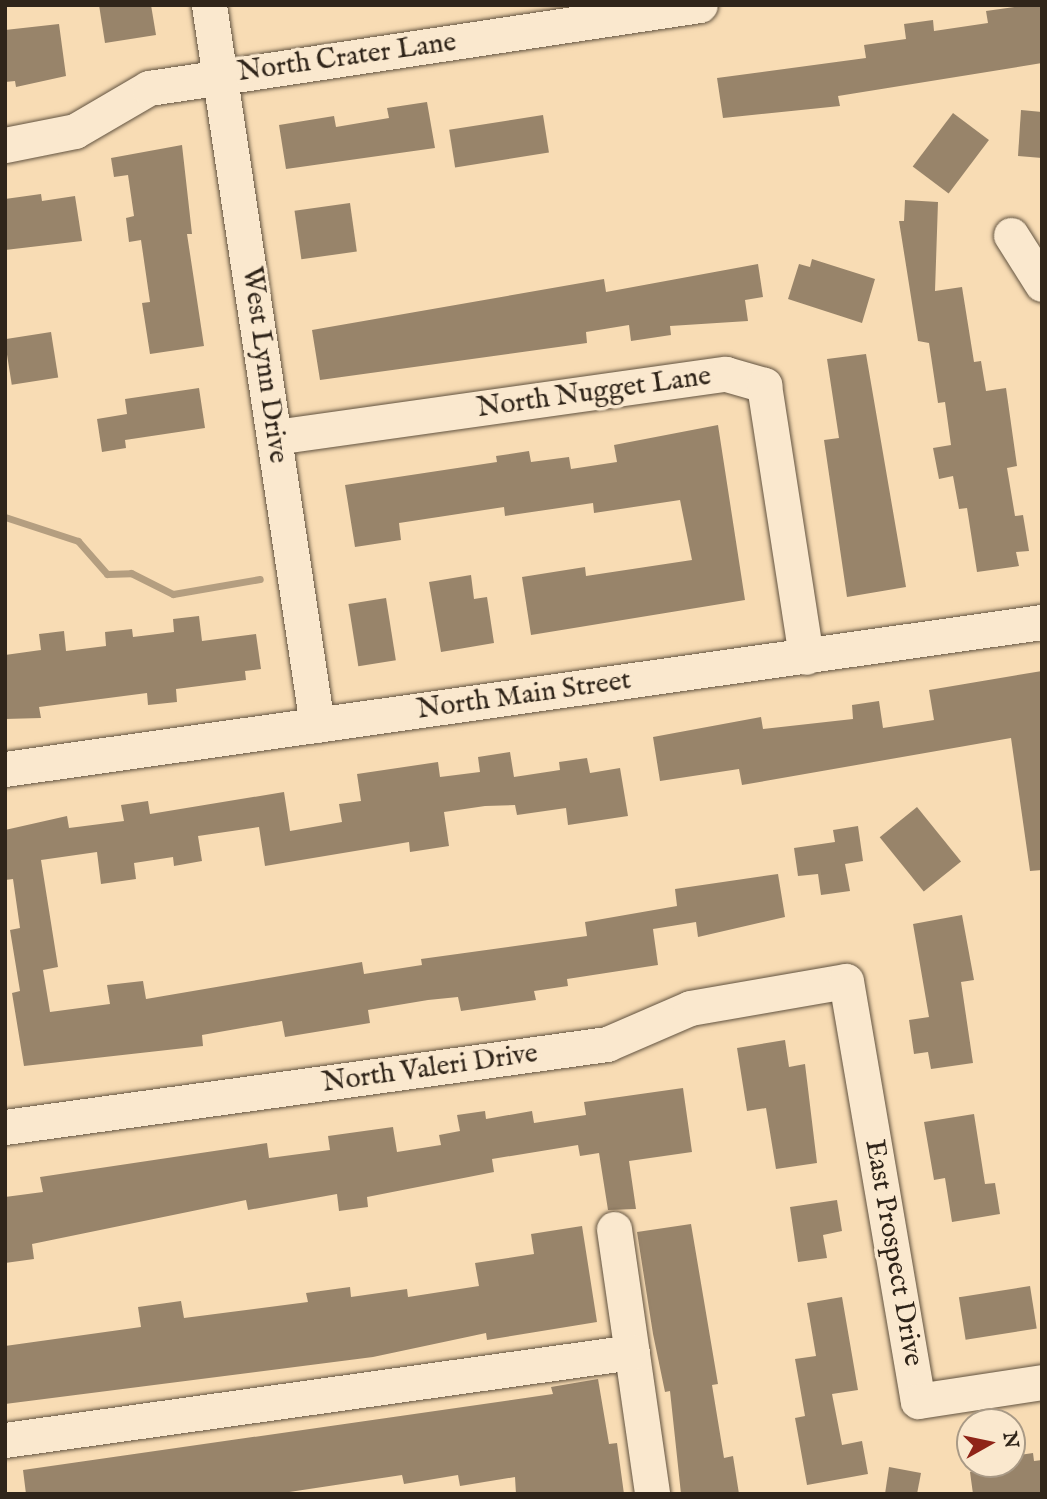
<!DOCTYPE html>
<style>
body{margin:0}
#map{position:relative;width:1047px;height:1499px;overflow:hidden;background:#f8dcb4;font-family:"IM FELL English",serif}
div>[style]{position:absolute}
.stream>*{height:7px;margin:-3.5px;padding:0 3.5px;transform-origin:3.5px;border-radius:3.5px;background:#b49e80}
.building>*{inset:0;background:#98846a;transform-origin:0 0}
.roads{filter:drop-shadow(0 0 2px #625340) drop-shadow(0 0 2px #625340)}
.minor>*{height:35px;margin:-17.5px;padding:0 17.5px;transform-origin:17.5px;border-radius:17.5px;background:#fae8ce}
span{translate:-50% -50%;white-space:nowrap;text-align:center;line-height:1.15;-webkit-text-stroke:7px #fae8ce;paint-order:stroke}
.street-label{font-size:28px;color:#30251a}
.frame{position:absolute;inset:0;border:7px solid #30251a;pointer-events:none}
.north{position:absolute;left:956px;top:1408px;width:70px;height:70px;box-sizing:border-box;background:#fae8ce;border:2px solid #a99a86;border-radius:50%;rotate:81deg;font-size:19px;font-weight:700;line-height:28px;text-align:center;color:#30251a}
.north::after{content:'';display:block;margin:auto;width:24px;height:32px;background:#8f2418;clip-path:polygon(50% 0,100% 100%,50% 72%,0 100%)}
</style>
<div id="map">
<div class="stream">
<div style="left:5px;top:517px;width:77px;rotate:18.2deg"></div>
<div style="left:78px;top:541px;width:44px;rotate:48.7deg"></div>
<div style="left:107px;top:574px;width:24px;rotate:-2deg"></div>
<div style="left:131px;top:573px;width:47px;rotate:26.6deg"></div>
<div style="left:173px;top:594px;width:88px;rotate:-9.8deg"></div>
</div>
<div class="building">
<div style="clip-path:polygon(99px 5px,151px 5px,156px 35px,105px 43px)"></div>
<div style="clip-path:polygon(1029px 5px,1042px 5px,1042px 63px,838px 96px,840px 106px,723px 118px,717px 78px,866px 58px,864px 45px,906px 39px,904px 24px,933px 20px,934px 31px,988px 23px,986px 11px)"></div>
<div style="clip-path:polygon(59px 24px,66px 76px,16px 87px,15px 81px,5px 82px,5px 30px)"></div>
<div style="clip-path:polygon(427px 102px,435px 148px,286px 169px,279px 125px,334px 116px,336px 127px,389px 118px,387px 108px)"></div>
<div style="clip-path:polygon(1021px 110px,1042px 112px,1042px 158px,1018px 156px)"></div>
<div style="left:953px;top:113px;width:45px;height:67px;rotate:37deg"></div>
<div style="left:543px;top:115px;width:38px;height:95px;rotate:81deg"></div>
<div style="clip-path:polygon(182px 145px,192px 234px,187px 234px,204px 346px,150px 354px,142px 303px,150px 302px,141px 240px,129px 242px,126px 218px,134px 216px,128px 175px,114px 177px,111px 158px)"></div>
<div style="clip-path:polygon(41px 194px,42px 201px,75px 196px,82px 241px,5px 250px,5px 199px)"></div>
<div style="clip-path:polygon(905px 200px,938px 202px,935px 291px,962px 287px,974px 362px,981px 361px,986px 391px,1006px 388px,1017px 466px,1007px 468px,1015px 516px,1023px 515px,1029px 551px,1016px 552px,1019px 566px,977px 572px,967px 508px,959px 509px,953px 476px,939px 479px,933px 448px,951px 445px,945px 402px,938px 403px,929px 343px,918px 341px,899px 221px,904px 221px)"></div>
<div style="left:350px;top:203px;width:49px;height:56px;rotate:82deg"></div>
<div style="clip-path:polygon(812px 259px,875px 279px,862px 323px,788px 299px,799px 264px,810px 267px)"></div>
<div style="clip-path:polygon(758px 264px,763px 297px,745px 300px,748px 321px,670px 326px,671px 335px,631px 341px,629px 325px,586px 332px,587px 343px,320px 380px,312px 330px,604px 279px,606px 292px)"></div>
<div style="left:51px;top:332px;width:46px;height:47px;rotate:81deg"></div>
<div style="clip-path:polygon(866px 354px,906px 587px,847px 597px,824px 440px,839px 438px,827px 359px)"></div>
<div style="clip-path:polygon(199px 388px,205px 428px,125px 440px,126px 448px,102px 452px,97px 419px,127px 414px,125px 399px)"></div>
<div style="clip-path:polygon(718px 425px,745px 600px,531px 635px,522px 577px,585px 567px,586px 576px,692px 560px,680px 500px,594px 513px,593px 503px,505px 516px,504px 507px,399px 523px,401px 540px,355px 547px,345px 485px,497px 462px,496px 456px,529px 451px,531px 462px,569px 457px,571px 469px,617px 462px,614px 445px)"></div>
<div style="clip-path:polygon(471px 575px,474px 599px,487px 597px,494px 643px,441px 652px,429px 582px)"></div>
<div style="left:386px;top:598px;width:63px;height:38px;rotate:81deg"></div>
<div style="clip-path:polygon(199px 616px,202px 641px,256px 634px,261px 669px,245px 671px,246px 680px,176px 689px,177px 702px,148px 705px,147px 693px,39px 707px,41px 718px,5px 719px,5px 655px,41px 650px,39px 634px,64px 631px,66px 651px,106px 646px,105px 632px,132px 629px,133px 637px,174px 632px,173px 619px)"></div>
<div style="clip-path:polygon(1042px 671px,1042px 870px,1030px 871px,1011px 738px,742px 785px,739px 769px,660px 781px,653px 737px,761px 717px,763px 729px,853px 719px,852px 705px,879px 701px,883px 728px,934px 720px,929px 690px)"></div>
<div style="clip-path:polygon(510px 752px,514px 777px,560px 770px,559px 762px,587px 758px,590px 773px,620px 768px,628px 816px,568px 825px,566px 808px,517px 815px,515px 805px,485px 806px,444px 812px,449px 846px,410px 852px,409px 842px,265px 866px,259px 827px,198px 836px,202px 861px,174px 866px,173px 857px,134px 863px,136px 879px,101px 884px,97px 852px,41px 860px,58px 967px,43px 970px,50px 1012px,110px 1004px,107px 985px,143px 981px,146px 999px,362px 962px,364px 974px,422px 965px,421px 959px,587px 936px,585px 922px,677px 906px,675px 889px,778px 874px,785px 917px,698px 937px,696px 922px,653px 929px,658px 965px,567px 979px,568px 986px,534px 991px,536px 1000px,461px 1011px,458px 997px,428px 1000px,368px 1010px,370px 1023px,285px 1037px,282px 1021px,202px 1035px,203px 1046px,24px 1066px,12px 993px,20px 991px,10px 930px,20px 928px,13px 879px,5px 880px,5px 830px,67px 816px,69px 828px,124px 821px,121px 805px,148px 801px,150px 814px,284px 792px,290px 831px,342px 822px,339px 804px,361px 801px,357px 774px,438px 762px,440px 777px,480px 772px,478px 757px)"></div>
<div style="left:917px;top:807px;width:70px;height:48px;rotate:51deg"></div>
<div style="clip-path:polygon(858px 826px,863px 861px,845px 864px,850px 891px,821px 895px,818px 874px,798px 876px,794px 848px,835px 842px,833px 830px)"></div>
<div style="clip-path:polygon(962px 915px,974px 980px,961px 982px,973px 1063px,931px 1069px,928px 1052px,914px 1054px,909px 1020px,929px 1017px,913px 924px)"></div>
<div style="clip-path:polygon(785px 1040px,789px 1067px,805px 1064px,817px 1163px,776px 1169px,766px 1108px,747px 1111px,737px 1048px)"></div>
<div style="clip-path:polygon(683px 1088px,692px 1152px,629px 1161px,636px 1209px,608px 1210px,599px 1153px,580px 1156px,578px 1145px,492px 1159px,494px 1172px,367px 1197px,368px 1207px,339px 1211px,337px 1194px,248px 1210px,246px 1200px,32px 1244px,34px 1259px,5px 1263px,5px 1197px,43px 1192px,40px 1177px,267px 1143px,269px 1158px,330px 1150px,328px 1136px,393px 1127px,397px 1152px,441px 1145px,439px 1135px,460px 1131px,457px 1115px,485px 1111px,486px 1119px,532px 1111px,534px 1123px,586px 1115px,584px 1102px)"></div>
<div style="clip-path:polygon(974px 1114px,985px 1184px,995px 1183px,1000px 1214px,952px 1222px,945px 1178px,934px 1180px,924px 1122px)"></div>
<div style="clip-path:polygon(837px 1200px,842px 1231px,823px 1235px,827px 1258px,798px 1262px,790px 1207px)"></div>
<div style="clip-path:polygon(691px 1224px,718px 1384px,712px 1385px,724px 1458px,733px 1456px,739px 1494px,681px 1494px,670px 1391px,665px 1392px,653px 1334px,637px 1232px)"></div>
<div style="clip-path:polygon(582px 1226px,597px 1322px,487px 1340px,486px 1333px,373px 1357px,5px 1404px,5px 1346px,141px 1327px,138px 1307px,181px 1301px,184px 1318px,308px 1302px,306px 1293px,350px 1287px,351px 1297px,407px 1289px,408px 1297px,479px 1286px,475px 1263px,534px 1254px,531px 1234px)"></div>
<div style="left:1030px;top:1286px;width:43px;height:72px;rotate:81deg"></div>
<div style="clip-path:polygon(842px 1297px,858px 1390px,832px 1394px,842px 1445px,862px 1441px,868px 1474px,807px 1485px,795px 1418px,805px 1416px,795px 1359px,816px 1356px,807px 1303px)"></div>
<div style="clip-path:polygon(598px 1379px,609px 1444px,617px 1443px,624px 1494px,516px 1494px,515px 1477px,460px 1486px,458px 1475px,404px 1484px,402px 1475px,276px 1494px,26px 1494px,23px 1470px,553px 1394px,551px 1387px)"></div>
<div style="clip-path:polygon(1033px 1453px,1034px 1461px,1042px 1460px,1042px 1494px,973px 1494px,970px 1472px,1012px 1464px,1012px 1456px)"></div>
<div style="clip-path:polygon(889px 1467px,921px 1473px,917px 1494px,885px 1494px)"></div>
</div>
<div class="roads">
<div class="minor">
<div style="left:209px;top:5px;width:728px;rotate:81.47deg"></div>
<div style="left:5px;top:145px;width:71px;rotate:-11.3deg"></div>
<div style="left:75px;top:131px;width:86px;rotate:-30.2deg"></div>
<div style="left:149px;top:88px;width:557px;rotate:-8.57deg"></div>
<div style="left:1011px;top:235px;width:58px;rotate:57.7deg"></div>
<div style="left:275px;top:437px;width:455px;rotate:-8deg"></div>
<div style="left:726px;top:374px;width:40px;rotate:16deg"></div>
<div style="left:764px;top:385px;width:275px;rotate:81.2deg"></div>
<div style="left:5px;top:769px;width:1047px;rotate:-8.07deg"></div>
<div style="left:5px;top:1127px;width:608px;rotate:-7.85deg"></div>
<div style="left:607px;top:1044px;width:90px;rotate:-23.4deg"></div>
<div style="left:690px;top:1008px;width:158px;rotate:-9.8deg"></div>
<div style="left:846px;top:981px;width:426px;rotate:80.3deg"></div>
<div style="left:918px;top:1401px;width:125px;rotate:-8.7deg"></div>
<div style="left:614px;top:1229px;width:268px;rotate:81.8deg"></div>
<div style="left:5px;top:1440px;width:633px;rotate:-7.99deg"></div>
</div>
</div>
<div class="street-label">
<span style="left:347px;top:58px;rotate:-8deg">North Crater Lane</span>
<span style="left:264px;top:365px;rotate:82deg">West Lynn Drive</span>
<span style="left:594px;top:393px;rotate:-8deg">North Nugget Lane</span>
<span style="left:524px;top:696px;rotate:-8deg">North Main Street</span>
<span style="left:430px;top:1069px;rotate:-8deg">North Valeri Drive</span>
<span style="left:893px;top:1253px;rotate:80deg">East Prospect Drive</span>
</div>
<div class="frame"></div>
<div class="north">N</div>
</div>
